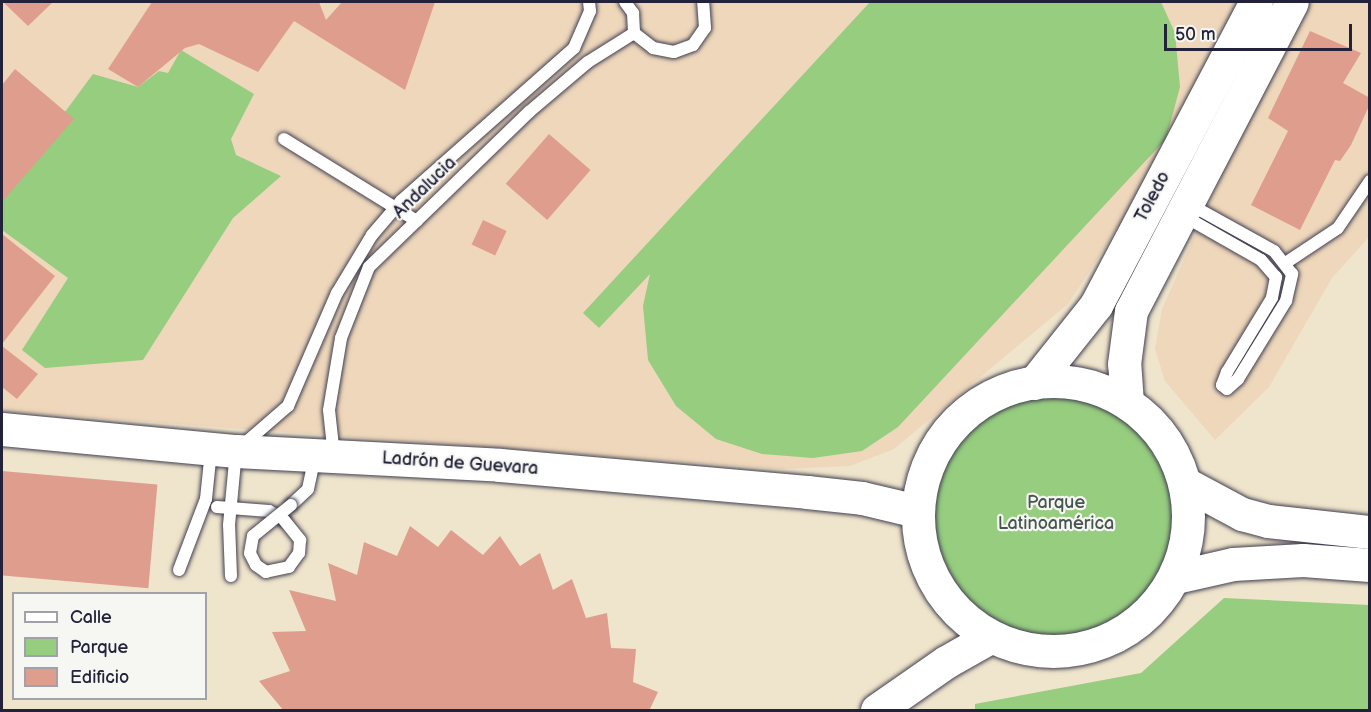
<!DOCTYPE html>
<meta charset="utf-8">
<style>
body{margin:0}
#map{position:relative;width:1371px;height:712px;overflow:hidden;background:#efe5cc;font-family:"Balsamiq Sans",sans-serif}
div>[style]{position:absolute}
.built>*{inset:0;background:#eed7bb}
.green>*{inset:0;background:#96cd7f}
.round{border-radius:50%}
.building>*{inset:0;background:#df9e8d;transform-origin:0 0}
.roads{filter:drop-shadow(0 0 2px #413f51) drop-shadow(0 0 2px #413f51)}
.lane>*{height:12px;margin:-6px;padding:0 6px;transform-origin:6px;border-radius:6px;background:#fff}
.secondary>*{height:33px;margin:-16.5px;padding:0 16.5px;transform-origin:16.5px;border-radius:16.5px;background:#fff}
.primary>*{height:33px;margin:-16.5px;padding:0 16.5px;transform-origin:16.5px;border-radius:16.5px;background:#fff}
.primary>.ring{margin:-16.5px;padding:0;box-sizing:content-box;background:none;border:33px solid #fff;border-radius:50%}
.bridges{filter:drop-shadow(0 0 2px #413f51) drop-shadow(0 0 2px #413f51)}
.lane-bridge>*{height:12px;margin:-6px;padding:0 6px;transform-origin:6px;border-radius:6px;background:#fff}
span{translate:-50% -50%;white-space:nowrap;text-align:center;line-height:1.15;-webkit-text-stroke:4.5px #f6f6f2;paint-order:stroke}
.street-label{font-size:18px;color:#22223b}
.park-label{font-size:18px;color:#45554f}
.frame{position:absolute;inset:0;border:3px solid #22223b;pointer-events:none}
.legend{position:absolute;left:12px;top:592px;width:195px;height:108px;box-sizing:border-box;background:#f6f6f2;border:2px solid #a1a1a9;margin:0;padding:8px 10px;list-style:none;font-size:18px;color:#22223b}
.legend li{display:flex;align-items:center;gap:12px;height:30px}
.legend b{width:30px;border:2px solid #a1a1a9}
.scale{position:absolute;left:1164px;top:24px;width:188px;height:27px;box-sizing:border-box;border:3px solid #22223b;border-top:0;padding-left:8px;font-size:18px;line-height:21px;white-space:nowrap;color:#22223b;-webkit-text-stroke:4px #f6f6f2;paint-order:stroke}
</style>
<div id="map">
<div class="built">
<div style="clip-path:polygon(2px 2px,1243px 2px,1147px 183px,1068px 304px,894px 449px,850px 466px,779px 469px,2px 411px)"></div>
<div style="clip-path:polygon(1298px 2px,1369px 2px,1369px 237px,1332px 278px,1269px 387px,1215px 440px,1165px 381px,1155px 349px,1162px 309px)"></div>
</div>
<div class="green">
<div style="clip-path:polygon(870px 2px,1161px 2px,1175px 33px,1180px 87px,1166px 139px,898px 427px,862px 451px,813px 458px,762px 454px,716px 439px,676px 406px,648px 360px,643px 306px,650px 274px,599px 328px,583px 313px)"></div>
<div style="clip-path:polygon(181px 50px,254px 94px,231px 139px,236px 155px,281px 176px,233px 218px,143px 360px,45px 368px,22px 350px,68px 278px,2px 230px,2px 197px,93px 74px,138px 87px,159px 71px,168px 73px)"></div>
<div class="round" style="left:935px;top:394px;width:242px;height:242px"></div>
<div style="clip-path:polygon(1224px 598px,1369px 605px,1369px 710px,975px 710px,975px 704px,1141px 673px)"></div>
</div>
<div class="building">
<div style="clip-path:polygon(3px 2px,53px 2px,28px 26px)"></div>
<div style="clip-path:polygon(152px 2px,319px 2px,326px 20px,342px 2px,435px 2px,405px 90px,294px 21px,258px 72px,199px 44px,185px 48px,138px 87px,108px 69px)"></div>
<div style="clip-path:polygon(1310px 31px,1361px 53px,1343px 83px,1370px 98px,1370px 104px,1351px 145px,1340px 161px,1335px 160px,1300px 230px,1251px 205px,1288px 131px,1268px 118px)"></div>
<div style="clip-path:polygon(15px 69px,74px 119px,2px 202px,2px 85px)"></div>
<div style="left:549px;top:134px;width:55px;height:66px;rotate:41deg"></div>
<div style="left:483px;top:220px;width:26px;height:27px;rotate:25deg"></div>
<div style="clip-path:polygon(2px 234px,55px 276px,2px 344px)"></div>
<div style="clip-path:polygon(2px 346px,38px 374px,17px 399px,2px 387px)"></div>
<div style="left:2px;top:471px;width:156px;height:104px;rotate:5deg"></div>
<div style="clip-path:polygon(410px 526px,438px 547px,451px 530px,483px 555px,500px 536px,520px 566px,540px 553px,553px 590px,572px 579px,586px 618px,607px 613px,611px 648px,636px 649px,633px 682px,658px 692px,649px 711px,284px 711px,259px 681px,290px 671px,272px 632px,306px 631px,289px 590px,336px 601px,328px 563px,357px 575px,364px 542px,397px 556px)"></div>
</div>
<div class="roads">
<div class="lane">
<div style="left:625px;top:2px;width:14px;rotate:54deg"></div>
<div style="left:633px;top:13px;width:20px;rotate:87deg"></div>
<div style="left:634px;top:33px;width:24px;rotate:38deg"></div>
<div style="left:653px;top:48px;width:21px;rotate:11deg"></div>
<div style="left:674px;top:52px;width:20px;rotate:-20deg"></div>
<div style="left:693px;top:45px;width:21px;rotate:-55deg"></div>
<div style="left:705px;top:28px;width:26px;rotate:-94deg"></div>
<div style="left:284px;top:139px;width:156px;rotate:31.7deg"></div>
<div style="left:1182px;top:215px;width:91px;rotate:29.7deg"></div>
<div style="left:1261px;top:260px;width:23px;rotate:49deg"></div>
<div style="left:1276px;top:277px;width:21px;rotate:101deg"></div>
<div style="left:1272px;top:298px;width:87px;rotate:121.3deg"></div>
<div style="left:1227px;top:372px;width:14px;rotate:111deg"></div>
<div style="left:1222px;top:385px;width:6px;rotate:39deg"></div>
<div style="left:1227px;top:389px;width:15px;rotate:-42deg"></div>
<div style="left:1238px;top:379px;width:92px;rotate:-58.4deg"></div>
<div style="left:1286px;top:301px;width:28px;rotate:-77deg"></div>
<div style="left:1292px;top:274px;width:29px;rotate:-128deg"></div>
<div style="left:1274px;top:251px;width:97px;rotate:-151.1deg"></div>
<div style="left:1287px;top:262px;width:61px;rotate:-33.7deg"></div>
<div style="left:1338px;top:228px;width:57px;rotate:-55.8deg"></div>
<div style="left:334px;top:456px;width:46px;rotate:-96.2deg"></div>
<div style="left:329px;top:410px;width:73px;rotate:-80.5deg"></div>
<div style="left:341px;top:338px;width:76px;rotate:-68.5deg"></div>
<div style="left:369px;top:267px;width:223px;rotate:-44.1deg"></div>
<div style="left:529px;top:112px;width:77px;rotate:-40.3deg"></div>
<div style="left:588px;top:62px;width:54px;rotate:-32.2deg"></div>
<div style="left:291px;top:505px;width:23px;rotate:-43deg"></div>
<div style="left:308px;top:489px;width:33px;rotate:-78deg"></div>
<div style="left:217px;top:507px;width:52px;rotate:4.4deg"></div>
<div style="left:269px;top:511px;width:17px;rotate:31deg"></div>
<div style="left:179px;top:570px;width:76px;rotate:-69.2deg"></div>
<div style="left:206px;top:499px;width:48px;rotate:-84.1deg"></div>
<div style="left:231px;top:576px;width:51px;rotate:-92.2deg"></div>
<div style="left:229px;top:525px;width:74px;rotate:-84.6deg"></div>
<div style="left:236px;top:451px;width:69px;rotate:-40.9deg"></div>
<div style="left:288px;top:406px;width:123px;rotate:-66.6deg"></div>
<div style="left:337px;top:293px;width:68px;rotate:-58.9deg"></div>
<div style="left:372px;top:235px;width:45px;rotate:-49.5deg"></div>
<div style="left:401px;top:201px;width:231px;rotate:-41.5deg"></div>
<div style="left:574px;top:48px;width:40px;rotate:-66.6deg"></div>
<div style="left:590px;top:11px;width:9px;rotate:-96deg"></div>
</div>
<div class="secondary">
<div style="left:1034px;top:383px;width:100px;rotate:-51.5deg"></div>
<div style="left:1096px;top:305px;width:343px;rotate:-62.2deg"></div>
<div style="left:1127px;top:403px;width:39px;rotate:-94deg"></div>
<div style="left:1124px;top:364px;width:53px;rotate:-82.5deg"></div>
<div style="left:1131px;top:311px;width:348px;rotate:-62.5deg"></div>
<div style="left:1186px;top:484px;width:64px;rotate:28.2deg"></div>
<div style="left:1242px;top:514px;width:27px;rotate:15deg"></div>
<div style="left:1268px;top:521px;width:103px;rotate:6.2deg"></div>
<div style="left:1176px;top:577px;width:58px;rotate:-12.8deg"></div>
<div style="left:1233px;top:564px;width:70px;rotate:-3.3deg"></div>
<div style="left:1303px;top:560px;width:67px;rotate:4.3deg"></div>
</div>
<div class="primary">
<div class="ring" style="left:918px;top:381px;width:237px;height:237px"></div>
<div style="left:2px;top:429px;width:235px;rotate:5.4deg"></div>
<div style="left:236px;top:451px;width:264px;rotate:3deg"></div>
<div style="left:500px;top:465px;width:308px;rotate:5deg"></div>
<div style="left:807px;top:492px;width:55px;rotate:6.2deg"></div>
<div style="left:862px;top:498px;width:57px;rotate:13.3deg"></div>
<div style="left:877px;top:710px;width:84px;rotate:-34.8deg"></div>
<div style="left:946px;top:662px;width:51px;rotate:-29.6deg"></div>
</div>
</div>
<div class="bridges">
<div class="lane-bridge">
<div style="left:284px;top:520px;width:26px;rotate:51deg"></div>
<div style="left:300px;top:540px;width:13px;rotate:94deg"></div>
<div style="left:299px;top:553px;width:17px;rotate:126deg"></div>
<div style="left:289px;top:567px;width:24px;rotate:168deg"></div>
<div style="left:266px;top:572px;width:12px;rotate:-145deg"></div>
<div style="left:256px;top:565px;width:13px;rotate:-117deg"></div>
<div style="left:250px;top:553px;width:17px;rotate:-80deg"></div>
<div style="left:253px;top:536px;width:49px;rotate:-39.2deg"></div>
</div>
</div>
<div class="street-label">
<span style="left:425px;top:188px;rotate:-44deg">Andalucia</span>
<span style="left:1153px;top:197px;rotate:-62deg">Toledo</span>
<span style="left:460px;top:464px;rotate:4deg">Ladrón de Guevara</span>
</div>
<div class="park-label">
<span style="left:1056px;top:514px">Parque<br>Latinoamérica</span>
</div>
<div class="frame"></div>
<ul class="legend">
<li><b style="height:8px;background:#fff"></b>Calle</li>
<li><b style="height:16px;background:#96cd7f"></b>Parque</li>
<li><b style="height:16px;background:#df9e8d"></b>Edificio</li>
</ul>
<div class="scale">50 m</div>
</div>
